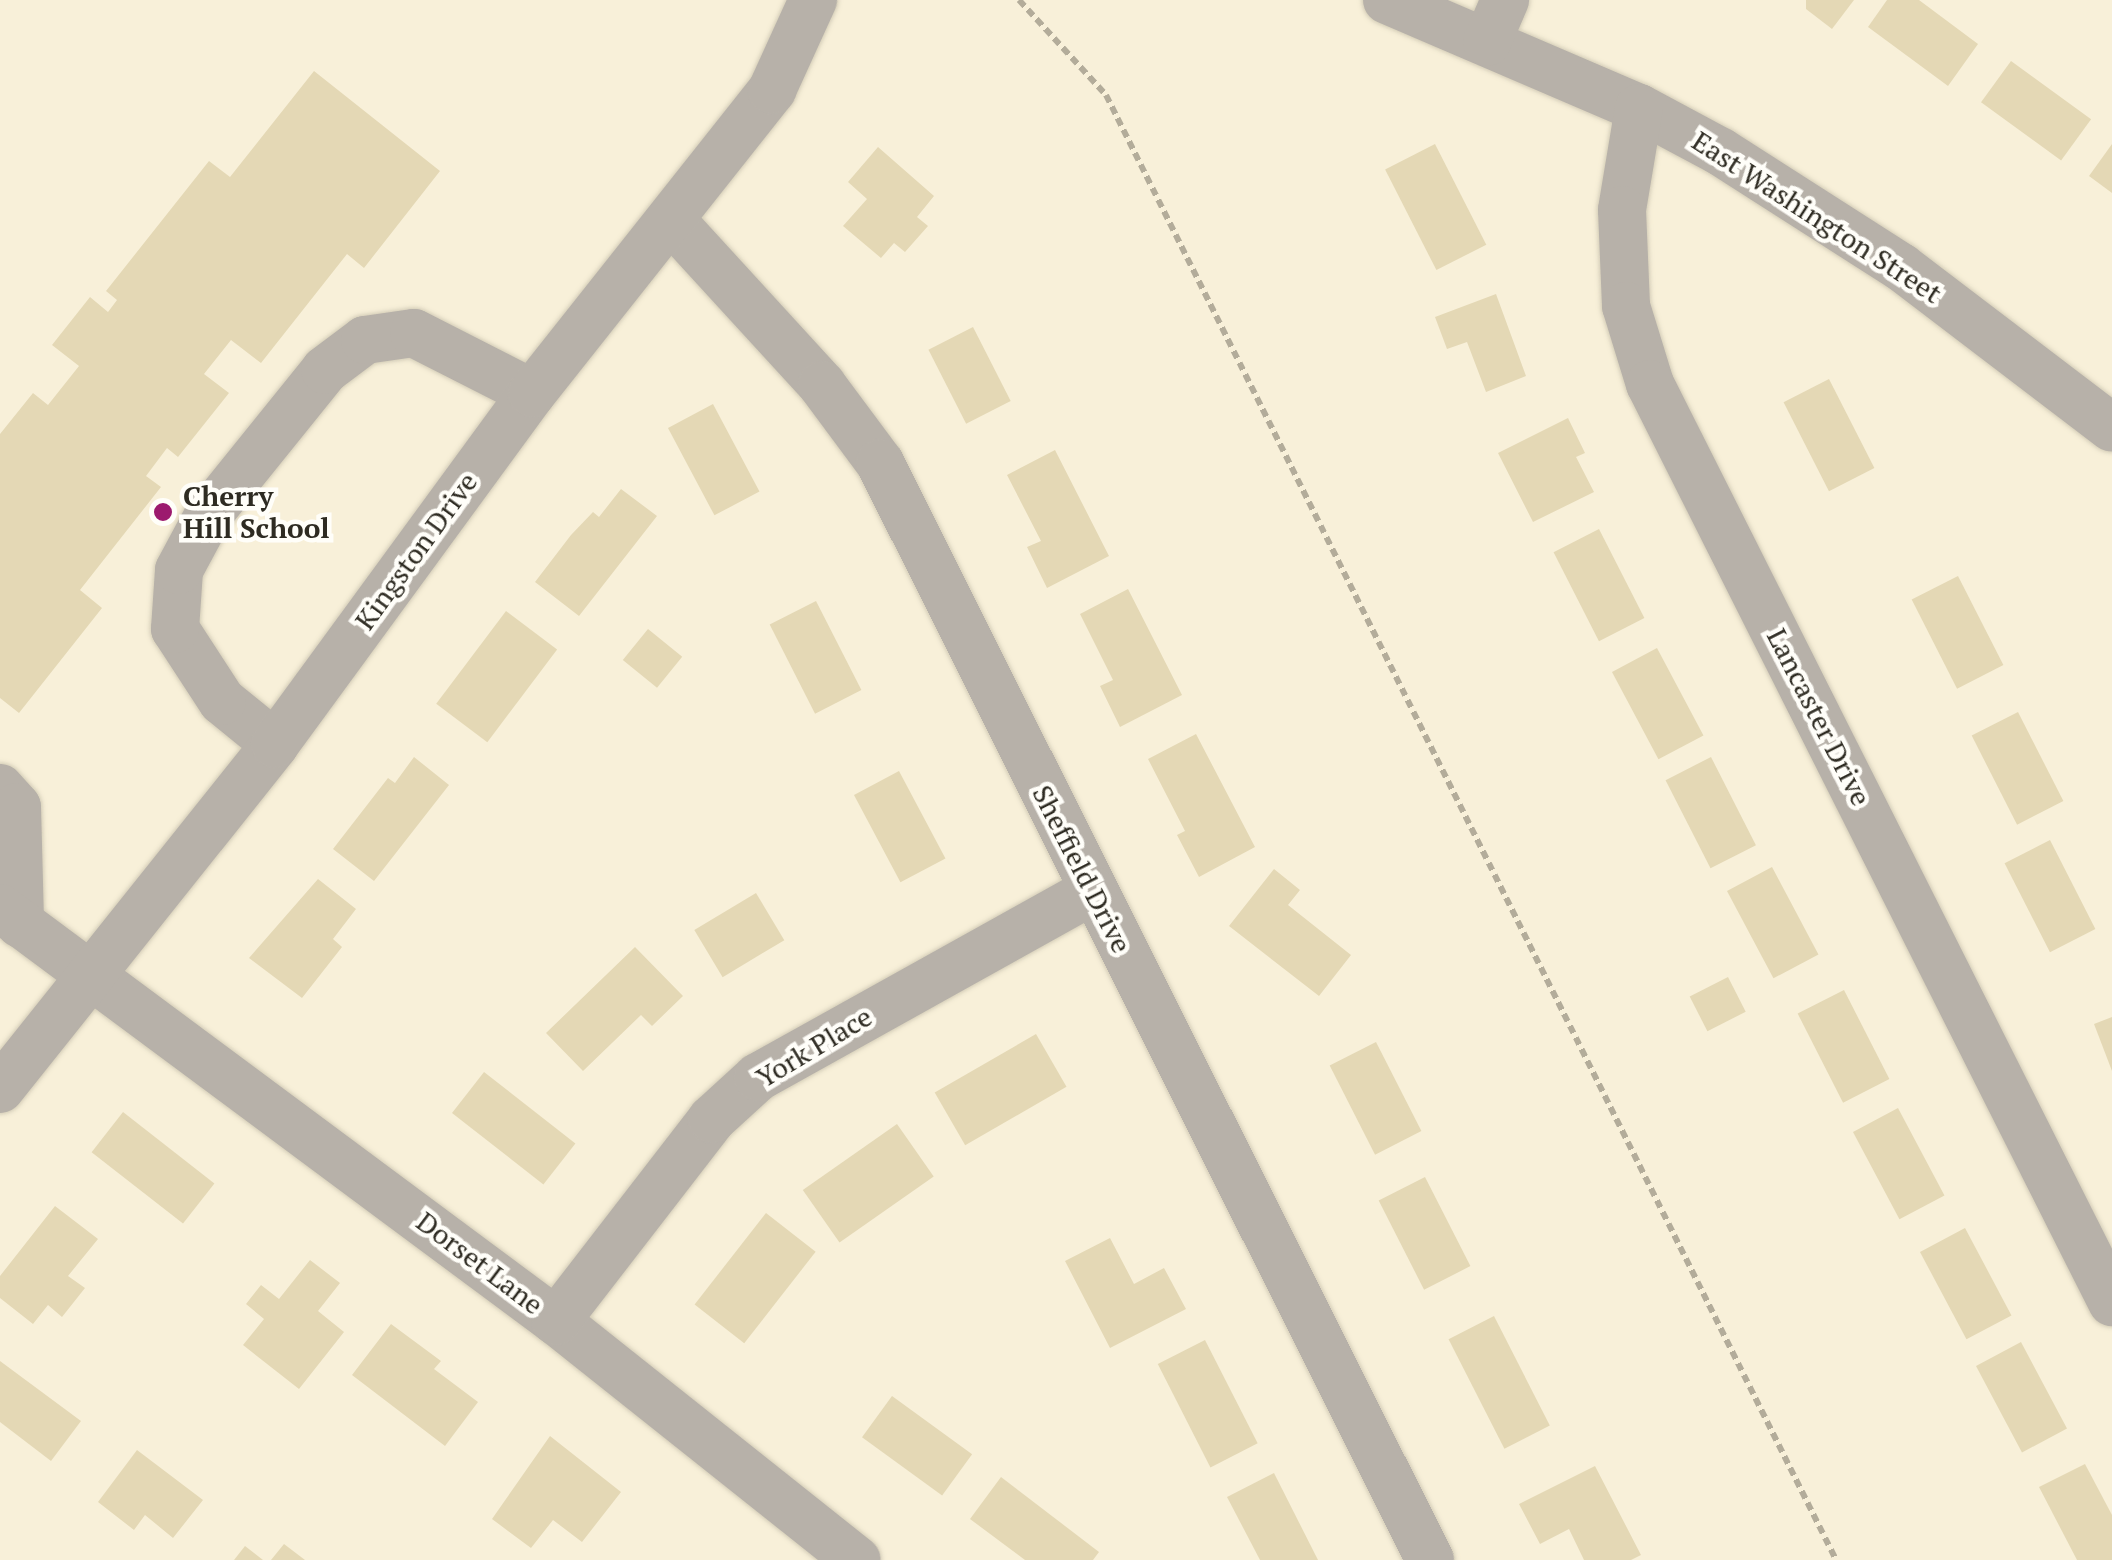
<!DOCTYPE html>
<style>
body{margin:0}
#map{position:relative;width:2112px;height:1560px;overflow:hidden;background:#f8f0d9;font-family:"PT Serif",serif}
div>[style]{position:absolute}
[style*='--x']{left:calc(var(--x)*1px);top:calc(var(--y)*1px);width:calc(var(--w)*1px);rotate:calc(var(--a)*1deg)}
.building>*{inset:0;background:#e4d8b5;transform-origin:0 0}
.path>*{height:6px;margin-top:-3px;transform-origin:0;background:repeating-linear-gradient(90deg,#b3ac9a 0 8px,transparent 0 13px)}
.roads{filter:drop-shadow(0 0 2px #d4cdb8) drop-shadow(0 0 2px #d4cdb8)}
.minor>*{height:48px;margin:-24px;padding:0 24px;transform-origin:24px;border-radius:24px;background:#b7b1a9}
.dots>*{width:28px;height:28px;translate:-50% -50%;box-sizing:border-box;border:5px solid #fffef9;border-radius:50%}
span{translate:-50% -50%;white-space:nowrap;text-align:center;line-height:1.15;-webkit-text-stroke:9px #fffef9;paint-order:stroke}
.street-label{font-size:28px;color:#2e2b22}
.poi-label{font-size:28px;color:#2e2b22;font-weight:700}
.left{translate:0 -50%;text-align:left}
</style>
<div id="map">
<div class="building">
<i style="clip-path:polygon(1806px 0,1854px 0,1832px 29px,1806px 9px)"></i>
<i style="clip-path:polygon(1887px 0,1919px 0,1978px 44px,1948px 86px,1868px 27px)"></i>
<i style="left:2011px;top:61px;width:99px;height:51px;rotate:36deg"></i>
<i style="clip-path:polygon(314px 71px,440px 171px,364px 268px,347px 254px,261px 363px,231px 340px,204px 374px,229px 393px,178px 457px,167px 448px,146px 476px,161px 487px,80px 590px,102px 608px,19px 713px,0 698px,0 434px,33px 393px,48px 405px,79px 366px,52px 345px,90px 297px,108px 312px,117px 300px,106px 291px,209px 161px,230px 177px)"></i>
<i style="left:1435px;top:144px;width:113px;height:56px;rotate:63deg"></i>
<i style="clip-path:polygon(2112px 144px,2112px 193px,2089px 176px)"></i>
<i style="clip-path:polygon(878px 147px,934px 196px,917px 217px,928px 226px,905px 252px,894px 243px,881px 258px,843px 226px,867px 199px,848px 182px)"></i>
<i style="clip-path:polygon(1496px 294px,1526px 376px,1486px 392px,1467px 342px,1447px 349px,1435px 317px)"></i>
<i style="left:973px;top:327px;width:83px;height:50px;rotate:63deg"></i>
<i style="left:1829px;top:379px;width:100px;height:51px;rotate:63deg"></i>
<i style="left:713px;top:404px;width:99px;height:51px;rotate:62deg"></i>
<i style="clip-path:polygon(1568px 418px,1585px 453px,1576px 457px,1594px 492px,1533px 522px,1498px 453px)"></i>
<i style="clip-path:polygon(1055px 450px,1109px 556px,1047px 588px,1027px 547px,1041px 541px,1007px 475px)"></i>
<i style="clip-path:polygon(621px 489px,657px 516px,579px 616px,535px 582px,571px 535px,593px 512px,599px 517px)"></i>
<i style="left:1599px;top:529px;width:100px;height:51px;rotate:63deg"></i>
<i style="left:1958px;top:576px;width:100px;height:52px;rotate:63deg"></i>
<i style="clip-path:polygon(1128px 589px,1182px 695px,1120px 727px,1100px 686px,1113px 680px,1080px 614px)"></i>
<i style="left:816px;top:601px;width:100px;height:52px;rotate:63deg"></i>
<i style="left:506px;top:611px;width:64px;height:116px;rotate:37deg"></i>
<i style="left:648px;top:629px;width:44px;height:40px;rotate:39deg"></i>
<i style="left:1657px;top:648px;width:99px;height:51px;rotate:62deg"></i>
<i style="left:2018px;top:712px;width:100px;height:52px;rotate:63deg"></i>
<i style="clip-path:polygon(1196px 734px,1255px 847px,1199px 877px,1177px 835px,1185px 831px,1148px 759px)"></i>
<i style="clip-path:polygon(414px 757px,449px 785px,374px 881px,333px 849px,388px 778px,395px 783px)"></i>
<i style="left:1711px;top:757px;width:99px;height:51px;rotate:63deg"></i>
<i style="left:899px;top:771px;width:99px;height:51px;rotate:62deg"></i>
<i style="left:2050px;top:840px;width:100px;height:51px;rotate:63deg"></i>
<i style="left:1772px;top:867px;width:99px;height:51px;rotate:62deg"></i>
<i style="clip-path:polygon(1274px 869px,1300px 890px,1288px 905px,1351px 955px,1319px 996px,1229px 926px)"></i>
<i style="clip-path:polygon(318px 879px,356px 909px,333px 939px,342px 947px,302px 998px,249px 958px)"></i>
<i style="left:756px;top:893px;width:55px;height:72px;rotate:59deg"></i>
<i style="clip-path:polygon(635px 947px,683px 996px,652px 1026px,641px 1015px,583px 1071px,546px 1033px)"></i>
<i style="left:1728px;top:977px;width:39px;height:43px;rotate:63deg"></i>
<i style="left:1844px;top:990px;width:100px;height:52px;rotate:63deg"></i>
<i style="clip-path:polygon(2112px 1017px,2112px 1071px,2094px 1024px)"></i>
<i style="left:1036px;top:1034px;width:61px;height:117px;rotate:60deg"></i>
<i style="left:1376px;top:1042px;width:100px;height:52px;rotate:63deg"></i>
<i style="left:484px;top:1072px;width:116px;height:52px;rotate:38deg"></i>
<i style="left:1898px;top:1108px;width:99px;height:51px;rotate:62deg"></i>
<i style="left:123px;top:1112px;width:116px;height:51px;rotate:38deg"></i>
<i style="left:897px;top:1124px;width:64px;height:115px;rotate:55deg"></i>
<i style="left:1425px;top:1177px;width:100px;height:52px;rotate:63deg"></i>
<i style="clip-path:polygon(55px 1206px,98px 1239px,68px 1276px,85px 1288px,62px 1317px,48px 1305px,33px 1324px,0 1298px,0 1276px)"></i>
<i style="left:766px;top:1213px;width:63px;height:116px;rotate:38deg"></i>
<i style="left:1965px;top:1228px;width:99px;height:51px;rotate:62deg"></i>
<i style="clip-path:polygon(1110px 1238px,1134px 1284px,1164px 1268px,1186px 1309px,1110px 1348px,1065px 1261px)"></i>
<i style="clip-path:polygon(310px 1260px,340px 1283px,318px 1311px,344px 1332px,299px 1389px,243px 1345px,264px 1319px,246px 1304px,261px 1285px,279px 1299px)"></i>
<i style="left:1494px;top:1316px;width:123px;height:51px;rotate:63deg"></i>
<i style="clip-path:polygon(391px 1324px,441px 1361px,434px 1369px,478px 1402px,445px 1446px,352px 1375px)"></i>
<i style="left:1205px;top:1340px;width:116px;height:53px;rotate:63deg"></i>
<i style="left:2021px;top:1342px;width:98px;height:51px;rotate:62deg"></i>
<i style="clip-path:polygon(0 1361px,81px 1421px,51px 1461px,0 1422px)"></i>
<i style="left:892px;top:1396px;width:99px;height:51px;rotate:36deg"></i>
<i style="clip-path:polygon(550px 1436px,621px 1492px,582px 1542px,553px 1520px,531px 1548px,492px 1519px)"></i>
<i style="clip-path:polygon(137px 1450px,203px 1500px,173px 1538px,145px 1515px,134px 1530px,98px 1502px)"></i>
<i style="clip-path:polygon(2085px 1464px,2112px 1515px,2112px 1560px,2077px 1560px,2039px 1487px)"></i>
<i style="clip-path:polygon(1595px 1466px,1641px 1555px,1631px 1560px,1584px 1560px,1569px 1529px,1540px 1544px,1519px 1504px)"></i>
<i style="clip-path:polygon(1274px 1473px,1318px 1560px,1260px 1560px,1227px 1497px)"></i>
<i style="clip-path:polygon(1001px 1477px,1099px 1552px,1093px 1560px,1025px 1560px,970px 1519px)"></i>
<i style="clip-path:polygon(284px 1544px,305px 1560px,271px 1560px)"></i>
<i style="clip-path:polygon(245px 1546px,263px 1560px,234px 1560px)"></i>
</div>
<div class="path">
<i style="--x:1019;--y:0;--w:129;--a:47.5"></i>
<i style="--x:1106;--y:95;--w:1637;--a:63.51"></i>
</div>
<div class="roads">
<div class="minor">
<i style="--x:1387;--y:0;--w:274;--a:23.2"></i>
<i style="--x:1639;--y:108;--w:93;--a:28.2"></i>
<i style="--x:1721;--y:152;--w:214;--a:32.6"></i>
<i style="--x:1901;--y:267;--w:265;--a:37.3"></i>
<i style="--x:1487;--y:42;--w:46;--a:-66.8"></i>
<i style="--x:1639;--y:108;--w:103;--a:99.5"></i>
<i style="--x:1622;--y:210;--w:96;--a:87.6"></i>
<i style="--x:1626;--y:306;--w:82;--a:72.9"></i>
<i style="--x:1650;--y:384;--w:1028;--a:63.29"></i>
<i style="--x:671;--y:220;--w:224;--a:47.5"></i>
<i style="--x:822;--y:385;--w:97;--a:53.4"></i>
<i style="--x:880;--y:463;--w:1227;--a:63.37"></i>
<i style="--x:275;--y:744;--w:68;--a:-140.9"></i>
<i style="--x:222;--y:701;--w:86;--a:-123.1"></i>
<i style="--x:175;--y:629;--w:59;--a:-86.1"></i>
<i style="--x:179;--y:570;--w:64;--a:-61.8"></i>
<i style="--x:209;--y:514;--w:185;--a:-51.1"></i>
<i style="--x:325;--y:370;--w:50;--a:-36.9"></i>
<i style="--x:365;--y:340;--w:49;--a:-8.1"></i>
<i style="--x:414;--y:333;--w:132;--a:27"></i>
<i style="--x:0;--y:788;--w:25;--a:48"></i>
<i style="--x:17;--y:807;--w:117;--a:88.5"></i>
<i style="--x:0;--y:908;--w:693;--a:36.61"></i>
<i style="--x:556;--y:1321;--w:384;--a:38.5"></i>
<i style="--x:0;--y:1089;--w:441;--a:-51.4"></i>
<i style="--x:275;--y:744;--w:435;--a:-53.8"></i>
<i style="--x:532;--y:393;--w:387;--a:-51.6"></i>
<i style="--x:772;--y:90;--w:99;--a:-65.5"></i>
<i style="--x:556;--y:1321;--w:255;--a:-52.3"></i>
<i style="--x:712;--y:1119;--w:62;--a:-42.4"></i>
<i style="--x:758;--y:1077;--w:382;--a:-29.1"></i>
</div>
</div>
<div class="dots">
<i style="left:163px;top:512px;background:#9c1a6e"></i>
</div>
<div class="street-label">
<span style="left:1817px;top:217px;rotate:33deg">East Washington Street</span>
<span style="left:416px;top:551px;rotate:-54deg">Kingston Drive</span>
<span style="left:1819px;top:717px;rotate:63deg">Lancaster Drive</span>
<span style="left:1082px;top:869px;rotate:63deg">Sheffield Drive</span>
<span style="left:814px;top:1047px;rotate:-31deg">York Place</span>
<span style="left:480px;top:1263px;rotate:37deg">Dorset Lane</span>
</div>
<div class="poi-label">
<span class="left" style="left:183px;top:512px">Cherry<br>Hill School</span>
</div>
</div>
